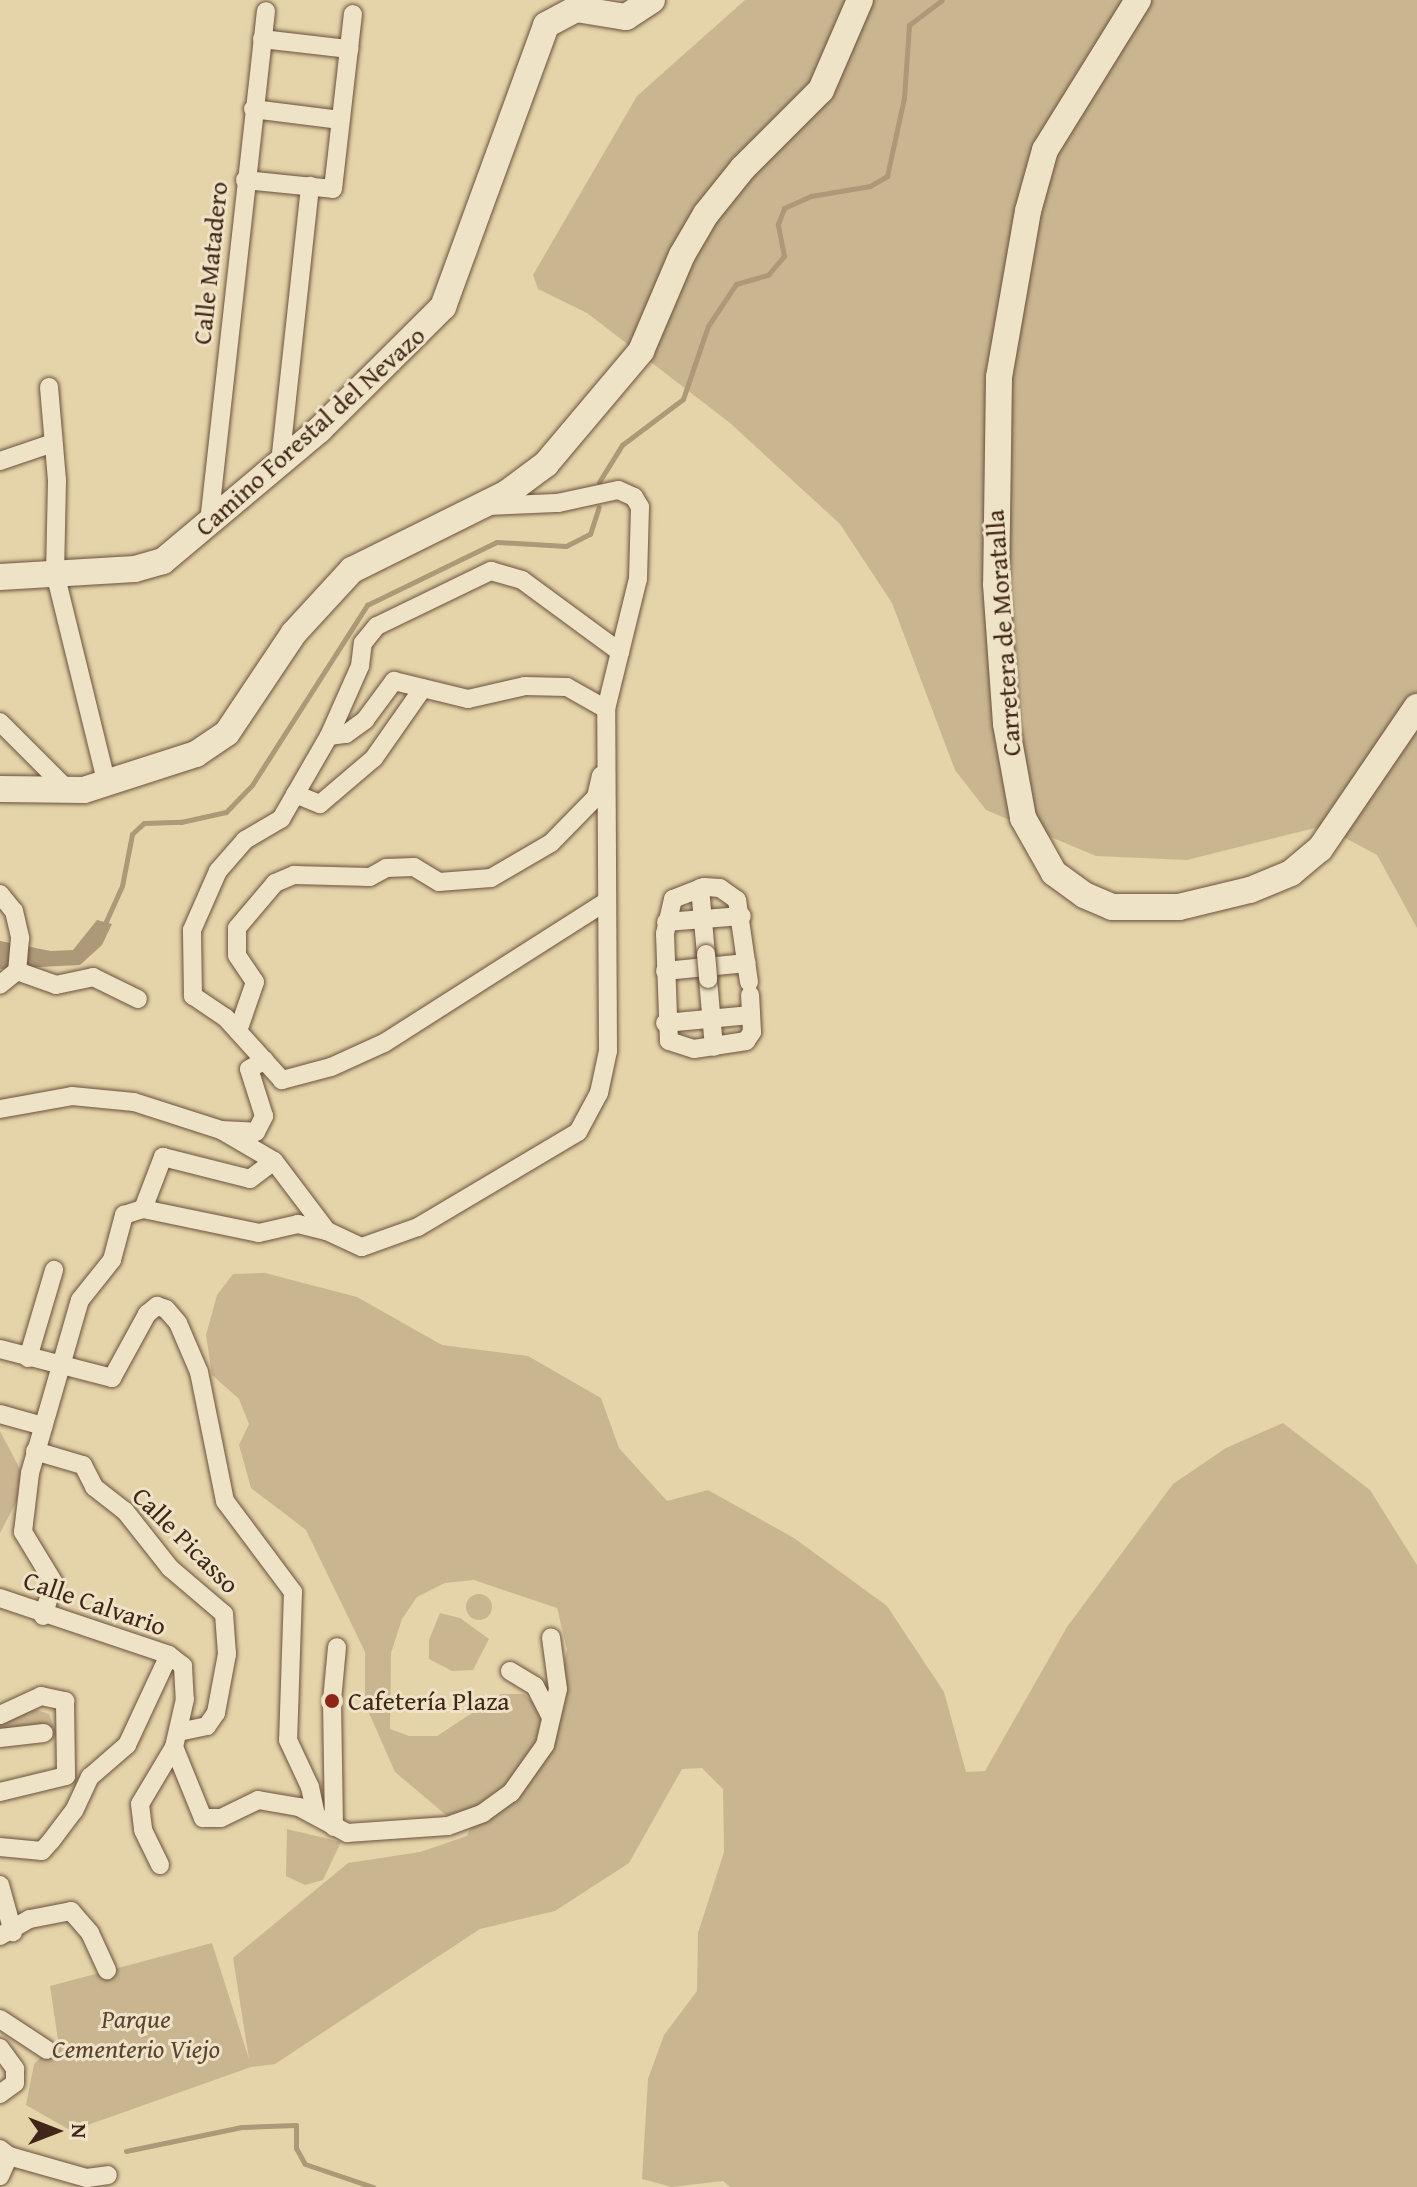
<!DOCTYPE html>
<meta charset="utf-8">
<style>
body{margin:0}
#map{position:relative;width:1417px;height:2187px;overflow:hidden;background:#e5d4a9;font-family:"Gentium Book Plus",serif}
div>[style]{position:absolute}
[style*='--x']{left:calc(var(--x)*1px);top:calc(var(--y)*1px);width:calc(var(--w)*1px);rotate:calc(var(--a)*1deg)}
.green>*{inset:0;background:#c9b690}
.round{border-radius:50%}
.water>*{inset:0;background:#ad9878}
.stream>*{height:5px;margin:-2.5px;padding:0 2.5px;transform-origin:2.5px;border-radius:2.5px;background:#ad9878}
.roads{filter:drop-shadow(0 0 2px #6a513c) drop-shadow(0 0 2px #6a513c)}
.street>*{height:18px;margin:-9px;padding:0 9px;transform-origin:9px;border-radius:9px;background:#eee3c7}
.secondary>*{height:26px;margin:-13px;padding:0 13px;transform-origin:13px;border-radius:13px;background:#eee3c7}
.bridges{filter:drop-shadow(0 0 2px #6a513c) drop-shadow(0 0 2px #6a513c)}
.street-bridge>*{height:18px;margin:-9px;padding:0 9px;transform-origin:9px;border-radius:9px;background:#eee3c7}
.dots>*{width:22px;height:22px;translate:-50% -50%;box-sizing:border-box;border:4px solid #eee3c7;border-radius:50%}
span{translate:-50% -50%;white-space:nowrap;text-align:center;line-height:1.15;-webkit-text-stroke:6px #eee3c7;paint-order:stroke}
.street-label{font-size:26px;color:#412518}
.poi-label{font-size:26px;color:#412518}
.left{translate:0 -50%;text-align:left}
.park-label{font-size:26px;color:#5c4230;font-style:italic}
.north{position:absolute;left:16px;top:2091px;width:80px;height:80px;-webkit-text-stroke:6px #eee3c7;paint-order:stroke;rotate:90deg;font-size:22px;font-weight:700;line-height:32px;text-align:center;color:#412518}
.north::after{content:'';display:block;margin:auto;width:28px;height:36px;background:#412518;clip-path:polygon(50% 0,100% 100%,50% 72%,0 100%)}
</style>
<div id="map">
<div class="green">
<i style="clip-path:polygon(745px 0,1417px 0,1417px 928px,1377px 855px,1323px 826px,1187px 860px,1096px 856px,986px 810px,955px 770px,892px 603px,840px 524px,730px 423px,587px 313px,538px 289px,533px 275px,637px 96px)"></i>
<i style="clip-path:polygon(evenodd,265px 1273px,357px 1297px,442px 1345px,528px 1356px,601px 1398px,619px 1448px,667px 1501px,708px 1490px,794px 1538px,887px 1606px,944px 1692px,966px 1772px,985px 1771px,1067px 1627px,1173px 1484px,1226px 1448px,1283px 1423px,1370px 1490px,1417px 1565px,1417px 2187px,730px 2187px,723px 2181px,672px 2187px,642px 2179px,648px 2079px,664px 2035px,697px 1991px,698px 1933px,724px 1852px,723px 1789px,702px 1768px,682px 1769px,629px 1863px,555px 1911px,480px 1929px,275px 2064px,251px 2067px,85px 2126px,68px 2129px,26px 2105px,34px 2064px,58px 2040px,50px 1986px,212px 1943px,249px 2059px,233px 1958px,348px 1863px,420px 1852px,467px 1836px,470px 1829px,467px 1821px,446px 1815px,395px 1772px,365px 1704px,365px 1652px,306px 1530px,251px 1488px,239px 1445px,249px 1424px,239px 1399px,212px 1375px,206px 1335px,217px 1295px,233px 1274px,265px 1273px,474px 1580px,557px 1608px,567px 1649px,552px 1720px,524px 1694px,501px 1694px,437px 1736px,409px 1736px,390px 1729px,391px 1653px,402px 1619px,417px 1597px,445px 1583px,474px 1580px)"></i>
<i style="clip-path:polygon(0 1431px,21px 1471px,21px 1493px,0 1533px)"></i>
<i class="round" style="left:466px;top:1594px;width:26px;height:26px"></i>
<i style="clip-path:polygon(440px 1613px,460px 1618px,489px 1639px,473px 1670px,452px 1671px,429px 1659px,429px 1640px)"></i>
<i style="clip-path:polygon(25px 1706px,49px 1714px,54px 1727px,0 1735px,0 1720px)"></i>
<i style="clip-path:polygon(287px 1829px,341px 1842px,323px 1880px,305px 1885px,286px 1876px)"></i>
</div>
<div class="water">
<i style="clip-path:polygon(97px 920px,112px 924px,102px 945px,80px 965px,0 969px,0 941px,51px 951px,73px 950px)"></i>
</div>
<div class="stream">
<i style="--x:599;--y:482;--w:44;--a:-58.1"></i>
<i style="--x:622;--y:445;--w:76;--a:-37"></i>
<i style="--x:683;--y:399;--w:77;--a:-71.1"></i>
<i style="--x:708;--y:326;--w:50;--a:-56.3"></i>
<i style="--x:736;--y:284;--w:33;--a:-16"></i>
<i style="--x:768;--y:275;--w:25;--a:-50"></i>
<i style="--x:784;--y:256;--w:33;--a:-101"></i>
<i style="--x:778;--y:224;--w:17;--a:-69"></i>
<i style="--x:784;--y:208;--w:30;--a:-24"></i>
<i style="--x:811;--y:196;--w:60;--a:-9.6"></i>
<i style="--x:870;--y:186;--w:20;--a:-30"></i>
<i style="--x:887;--y:176;--w:80;--a:-77.7"></i>
<i style="--x:904;--y:98;--w:73;--a:-86.1"></i>
<i style="--x:909;--y:25;--w:41;--a:-37.1"></i>
<i style="--x:103;--y:928;--w:46;--a:-65.7"></i>
<i style="--x:122;--y:886;--w:53;--a:-79.1"></i>
<i style="--x:132;--y:834;--w:16;--a:-43"></i>
<i style="--x:144;--y:823;--w:37;--a:-2"></i>
<i style="--x:181;--y:822;--w:46;--a:-12.5"></i>
<i style="--x:226;--y:812;--w:37;--a:-46"></i>
<i style="--x:252;--y:785;--w:214;--a:-57.4"></i>
<i style="--x:367;--y:605;--w:144;--a:-25.9"></i>
<i style="--x:497;--y:542;--w:69;--a:3.3"></i>
<i style="--x:566;--y:546;--w:27;--a:-27"></i>
<i style="--x:590;--y:534;--w:28;--a:-72"></i>
<i style="--x:126;--y:2151;--w:118;--a:-11.7"></i>
<i style="--x:242;--y:2127;--w:54;--a:-2.1"></i>
<i style="--x:296;--y:2125;--w:23;--a:90"></i>
<i style="--x:296;--y:2148;--w:18;--a:61"></i>
<i style="--x:305;--y:2164;--w:72;--a:18.7"></i>
</div>
<div class="roads">
<div class="street">
<i style="--x:262;--y:39;--w:88;--a:6.6"></i>
<i style="--x:253;--y:109;--w:88;--a:7.2"></i>
<i style="--x:245;--y:180;--w:88;--a:5.8"></i>
<i style="--x:333;--y:189;--w:176;--a:-83.5"></i>
<i style="--x:49;--y:387;--w:93;--a:85.1"></i>
<i style="--x:57;--y:480;--w:93;--a:91.2"></i>
<i style="--x:55;--y:573;--w:218;--a:76.2"></i>
<i style="--x:0;--y:461;--w:56;--a:-18.8"></i>
<i style="--x:280;--y:463;--w:279;--a:-83.8"></i>
<i style="--x:209;--y:522;--w:514;--a:-83.64"></i>
<i style="--x:0;--y:722;--w:99;--a:45"></i>
<i style="--x:329;--y:736;--w:17;--a:-7"></i>
<i style="--x:346;--y:734;--w:24;--a:-36"></i>
<i style="--x:365;--y:720;--w:49;--a:-53.4"></i>
<i style="--x:394;--y:681;--w:76;--a:13.7"></i>
<i style="--x:468;--y:699;--w:58;--a:-12.8"></i>
<i style="--x:525;--y:686;--w:42;--a:1.4"></i>
<i style="--x:567;--y:687;--w:45;--a:29.4"></i>
<i style="--x:295;--y:794;--w:27;--a:22"></i>
<i style="--x:320;--y:804;--w:71;--a:-40.4"></i>
<i style="--x:374;--y:758;--w:85;--a:-55"></i>
<i style="--x:700;--y:888;--w:66;--a:84.8"></i>
<i style="--x:0;--y:894;--w:22;--a:51"></i>
<i style="--x:14;--y:911;--w:28;--a:77"></i>
<i style="--x:20;--y:938;--w:33;--a:95"></i>
<i style="--x:17;--y:971;--w:22;--a:141"></i>
<i style="--x:607;--y:901;--w:264;--a:147.5"></i>
<i style="--x:384;--y:1043;--w:58;--a:155.6"></i>
<i style="--x:331;--y:1067;--w:51;--a:165.1"></i>
<i style="--x:282;--y:1080;--w:84;--a:-132.1"></i>
<i style="--x:226;--y:1018;--w:40;--a:-146"></i>
<i style="--x:193;--y:996;--w:66;--a:-90.9"></i>
<i style="--x:192;--y:930;--w:64;--a:-66.2"></i>
<i style="--x:218;--y:871;--w:41;--a:-48.9"></i>
<i style="--x:245;--y:840;--w:42;--a:-30.3"></i>
<i style="--x:281;--y:819;--w:96;--a:-60"></i>
<i style="--x:329;--y:736;--w:77;--a:-66.1"></i>
<i style="--x:360;--y:666;--w:23;--a:-83"></i>
<i style="--x:363;--y:643;--w:22;--a:-51"></i>
<i style="--x:377;--y:626;--w:127;--a:-25.8"></i>
<i style="--x:491;--y:571;--w:32;--a:16"></i>
<i style="--x:522;--y:580;--w:122;--a:36.3"></i>
<i style="--x:666;--y:922;--w:76;--a:-4.5"></i>
<i style="--x:17;--y:971;--w:41;--a:19.7"></i>
<i style="--x:56;--y:985;--w:38;--a:-12"></i>
<i style="--x:93;--y:977;--w:50;--a:26.1"></i>
<i style="--x:665;--y:971;--w:82;--a:-5.6"></i>
<i style="--x:708;--y:979;--w:68;--a:85"></i>
<i style="--x:749;--y:982;--w:83;--a:-98.3"></i>
<i style="--x:737;--y:900;--w:21;--a:-145"></i>
<i style="--x:720;--y:888;--w:16;--a:-176"></i>
<i style="--x:704;--y:887;--w:33;--a:159"></i>
<i style="--x:673;--y:899;--w:36;--a:103"></i>
<i style="--x:665;--y:934;--w:107;--a:87.9"></i>
<i style="--x:669;--y:1041;--w:26;--a:18"></i>
<i style="--x:694;--y:1049;--w:53;--a:-8.7"></i>
<i style="--x:746;--y:1041;--w:11;--a:-56"></i>
<i style="--x:752;--y:1032;--w:37;--a:-93"></i>
<i style="--x:665;--y:1023;--w:86;--a:-5.3"></i>
<i style="--x:238;--y:1031;--w:52;--a:-70.9"></i>
<i style="--x:255;--y:982;--w:32;--a:-124"></i>
<i style="--x:237;--y:955;--w:27;--a:-90"></i>
<i style="--x:237;--y:928;--w:59;--a:-49.8"></i>
<i style="--x:275;--y:883;--w:21;--a:-23"></i>
<i style="--x:294;--y:875;--w:76;--a:1.5"></i>
<i style="--x:370;--y:877;--w:18;--a:-29"></i>
<i style="--x:386;--y:868;--w:28;--a:-2"></i>
<i style="--x:414;--y:867;--w:29;--a:31"></i>
<i style="--x:439;--y:882;--w:52;--a:-4.4"></i>
<i style="--x:491;--y:878;--w:69;--a:-30.3"></i>
<i style="--x:551;--y:843;--w:64;--a:-45.6"></i>
<i style="--x:596;--y:797;--w:22;--a:-77"></i>
<i style="--x:0;--y:1109;--w:73;--a:-10.2"></i>
<i style="--x:72;--y:1096;--w:62;--a:5.5"></i>
<i style="--x:134;--y:1102;--w:91;--a:17.8"></i>
<i style="--x:221;--y:1130;--w:35;--a:3"></i>
<i style="--x:256;--y:1132;--w:18;--a:-63"></i>
<i style="--x:264;--y:1116;--w:49;--a:-107.7"></i>
<i style="--x:249;--y:1069;--w:18;--a:-29"></i>
<i style="--x:221;--y:1130;--w:61;--a:30.3"></i>
<i style="--x:274;--y:1161;--w:88;--a:52.9"></i>
<i style="--x:327;--y:1231;--w:38;--a:25"></i>
<i style="--x:362;--y:1247;--w:59;--a:-19.7"></i>
<i style="--x:418;--y:1227;--w:186;--a:-30.7"></i>
<i style="--x:578;--y:1132;--w:44;--a:-61.7"></i>
<i style="--x:599;--y:1093;--w:43;--a:-77.9"></i>
<i style="--x:608;--y:1051;--w:342;--a:-90.3"></i>
<i style="--x:606;--y:709;--w:134;--a:-76.2"></i>
<i style="--x:638;--y:579;--w:72;--a:-88.4"></i>
<i style="--x:640;--y:507;--w:12;--a:-121"></i>
<i style="--x:634;--y:497;--w:17;--a:-156"></i>
<i style="--x:618;--y:490;--w:61;--a:167.8"></i>
<i style="--x:558;--y:503;--w:68;--a:177.5"></i>
<i style="--x:143;--y:1209;--w:56;--a:-69"></i>
<i style="--x:163;--y:1157;--w:90;--a:14.2"></i>
<i style="--x:250;--y:1179;--w:30;--a:-37"></i>
<i style="--x:0;--y:1349;--w:116;--a:14.5"></i>
<i style="--x:112;--y:1378;--w:73;--a:-61.3"></i>
<i style="--x:147;--y:1314;--w:13;--a:-39"></i>
<i style="--x:157;--y:1306;--w:9;--a:18"></i>
<i style="--x:166;--y:1309;--w:18;--a:49"></i>
<i style="--x:178;--y:1323;--w:53;--a:66.8"></i>
<i style="--x:199;--y:1372;--w:132;--a:78.6"></i>
<i style="--x:225;--y:1501;--w:114;--a:53.2"></i>
<i style="--x:293;--y:1592;--w:148;--a:91.9"></i>
<i style="--x:288;--y:1740;--w:52;--a:64.9"></i>
<i style="--x:310;--y:1787;--w:29;--a:78"></i>
<i style="--x:28;--y:1358;--w:92;--a:-73.5"></i>
<i style="--x:0;--y:1414;--w:45;--a:15.6"></i>
<i style="--x:35;--y:1451;--w:50;--a:16.3"></i>
<i style="--x:83;--y:1465;--w:25;--a:63"></i>
<i style="--x:94;--y:1487;--w:39;--a:38"></i>
<i style="--x:125;--y:1511;--w:73;--a:51.7"></i>
<i style="--x:170;--y:1568;--w:71;--a:40.4"></i>
<i style="--x:224;--y:1614;--w:40;--a:85.7"></i>
<i style="--x:227;--y:1654;--w:60;--a:100.6"></i>
<i style="--x:216;--y:1713;--w:16;--a:125"></i>
<i style="--x:207;--y:1726;--w:29;--a:168"></i>
<i style="--x:0;--y:1598;--w:178;--a:18.6"></i>
<i style="--x:169;--y:1655;--w:18;--a:38"></i>
<i style="--x:183;--y:1666;--w:33;--a:87"></i>
<i style="--x:185;--y:1699;--w:49;--a:102.9"></i>
<i style="--x:174;--y:1747;--w:66;--a:120.8"></i>
<i style="--x:140;--y:1804;--w:26;--a:83"></i>
<i style="--x:143;--y:1830;--w:39;--a:64"></i>
<i style="--x:43;--y:1616;--w:35;--a:-72"></i>
<i style="--x:54;--y:1583;--w:60;--a:-121.3"></i>
<i style="--x:23;--y:1532;--w:59;--a:-83.2"></i>
<i style="--x:30;--y:1473;--w:180;--a:-73.9"></i>
<i style="--x:80;--y:1300;--w:51;--a:-51.3"></i>
<i style="--x:112;--y:1260;--w:47;--a:-75.1"></i>
<i style="--x:124;--y:1215;--w:20;--a:-18"></i>
<i style="--x:143;--y:1209;--w:118;--a:11.7"></i>
<i style="--x:259;--y:1233;--w:40;--a:-13"></i>
<i style="--x:298;--y:1224;--w:29;--a:14"></i>
<i style="--x:510;--y:1671;--w:29;--a:31"></i>
<i style="--x:535;--y:1686;--w:35;--a:63"></i>
<i style="--x:0;--y:1715;--w:45;--a:-24.9"></i>
<i style="--x:41;--y:1696;--w:25;--a:12"></i>
<i style="--x:65;--y:1701;--w:75;--a:89.2"></i>
<i style="--x:66;--y:1776;--w:68;--a:166.4"></i>
<i style="--x:0;--y:1738;--w:44;--a:-6.5"></i>
<i style="--x:174;--y:1747;--w:77;--a:67.8"></i>
<i style="--x:203;--y:1818;--w:18;--a:0"></i>
<i style="--x:221;--y:1818;--w:41;--a:-25.9"></i>
<i style="--x:258;--y:1800;--w:42;--a:9.7"></i>
<i style="--x:299;--y:1807;--w:55;--a:28.4"></i>
<i style="--x:347;--y:1833;--w:101;--a:-4"></i>
<i style="--x:448;--y:1826;--w:37;--a:-20"></i>
<i style="--x:483;--y:1813;--w:34;--a:-36"></i>
<i style="--x:511;--y:1793;--w:59;--a:-54.7"></i>
<i style="--x:545;--y:1745;--w:57;--a:-76.9"></i>
<i style="--x:558;--y:1689;--w:52;--a:-97.7"></i>
<i style="--x:334;--y:1827;--w:126;--a:-90.9"></i>
<i style="--x:332;--y:1701;--w:54;--a:-84.7"></i>
<i style="--x:0;--y:1847;--w:42;--a:5.4"></i>
<i style="--x:42;--y:1851;--w:13;--a:-48"></i>
<i style="--x:51;--y:1841;--w:38;--a:-53"></i>
<i style="--x:74;--y:1811;--w:38;--a:-65"></i>
<i style="--x:90;--y:1777;--w:49;--a:-40.9"></i>
<i style="--x:127;--y:1745;--w:99;--a:-65"></i>
<i style="--x:0;--y:1885;--w:49;--a:74.5"></i>
<i style="--x:0;--y:1936;--w:34;--a:-30"></i>
<i style="--x:30;--y:1919;--w:42;--a:-11"></i>
<i style="--x:71;--y:1911;--w:29;--a:49"></i>
<i style="--x:90;--y:1933;--w:41;--a:65.3"></i>
<i style="--x:0;--y:2019;--w:56;--a:33.4"></i>
<i style="--x:0;--y:2048;--w:26;--a:54"></i>
<i style="--x:15;--y:2069;--w:14;--a:90"></i>
<i style="--x:15;--y:2083;--w:19;--a:144"></i>
<i style="--x:0;--y:2149;--w:11;--a:38"></i>
<i style="--x:9;--y:2156;--w:81;--a:15.8"></i>
<i style="--x:87;--y:2178;--w:21;--a:-8"></i>
<i style="--x:0;--y:2176;--w:22;--a:-66"></i>
</div>
<div class="secondary">
<i style="--x:1138;--y:0;--w:176;--a:121.8"></i>
<i style="--x:1045;--y:150;--w:63;--a:105.6"></i>
<i style="--x:1028;--y:211;--w:169;--a:99.9"></i>
<i style="--x:999;--y:377;--w:207;--a:90.8"></i>
<i style="--x:996;--y:584;--w:140;--a:85.9"></i>
<i style="--x:1006;--y:724;--w:96;--a:79.7"></i>
<i style="--x:1023;--y:818;--w:63;--a:60.6"></i>
<i style="--x:1054;--y:873;--w:37;--a:36"></i>
<i style="--x:1084;--y:895;--w:30;--a:23"></i>
<i style="--x:1112;--y:907;--w:67;--a:0"></i>
<i style="--x:1179;--y:907;--w:73;--a:-13.5"></i>
<i style="--x:1250;--y:890;--w:44;--a:-22.5"></i>
<i style="--x:1291;--y:873;--w:38;--a:-40"></i>
<i style="--x:1320;--y:849;--w:172;--a:-55.7"></i>
<i style="--x:0;--y:577;--w:135;--a:-3.4"></i>
<i style="--x:135;--y:569;--w:29;--a:-16"></i>
<i style="--x:163;--y:561;--w:204;--a:-40"></i>
<i style="--x:319;--y:430;--w:175;--a:-44.8"></i>
<i style="--x:443;--y:307;--w:300;--a:-69.9"></i>
<i style="--x:546;--y:25;--w:34;--a:-28"></i>
<i style="--x:576;--y:9;--w:51;--a:9.1"></i>
<i style="--x:626;--y:17;--w:31;--a:-33"></i>
<i style="--x:0;--y:789;--w:84;--a:0.7"></i>
<i style="--x:84;--y:790;--w:118;--a:-17.8"></i>
<i style="--x:196;--y:754;--w:37;--a:-34"></i>
<i style="--x:227;--y:733;--w:120;--a:-56.2"></i>
<i style="--x:294;--y:633;--w:86;--a:-47.4"></i>
<i style="--x:352;--y:570;--w:173;--a:-26.4"></i>
<i style="--x:507;--y:493;--w:49;--a:-36.6"></i>
<i style="--x:546;--y:464;--w:148;--a:-49.9"></i>
<i style="--x:641;--y:351;--w:104;--a:-66.9"></i>
<i style="--x:682;--y:255;--w:48;--a:-59.7"></i>
<i style="--x:706;--y:214;--w:59;--a:-51.2"></i>
<i style="--x:743;--y:168;--w:110;--a:-45"></i>
<i style="--x:821;--y:90;--w:98;--a:-66.6"></i>
</div>
</div>
<div class="bridges">
<div class="street-bridge">
<i style="--x:706;--y:954;--w:25;--a:85"></i>
</div>
</div>
<div class="dots">
<i style="left:332px;top:1701px;background:#8f2418"></i>
</div>
<div class="street-label">
<span style="left:210px;top:263px;rotate:-84deg">Calle Matadero</span>
<span style="left:310px;top:431px;rotate:-42deg">Camino Forestal del Nevazo</span>
<span style="left:1003px;top:633px;rotate:-94deg">Carretera de Moratalla</span>
<span style="left:186px;top:1540px;rotate:45deg">Calle Picasso</span>
<span style="left:95px;top:1603px;rotate:19deg">Calle Calvario</span>
</div>
<div class="poi-label">
<span class="left" style="left:348px;top:1701px">Cafetería Plaza</span>
</div>
<div class="park-label">
<span style="left:136px;top:2034px">Parque<br>Cementerio Viejo</span>
</div>
<div class="north">N</div>
</div>
